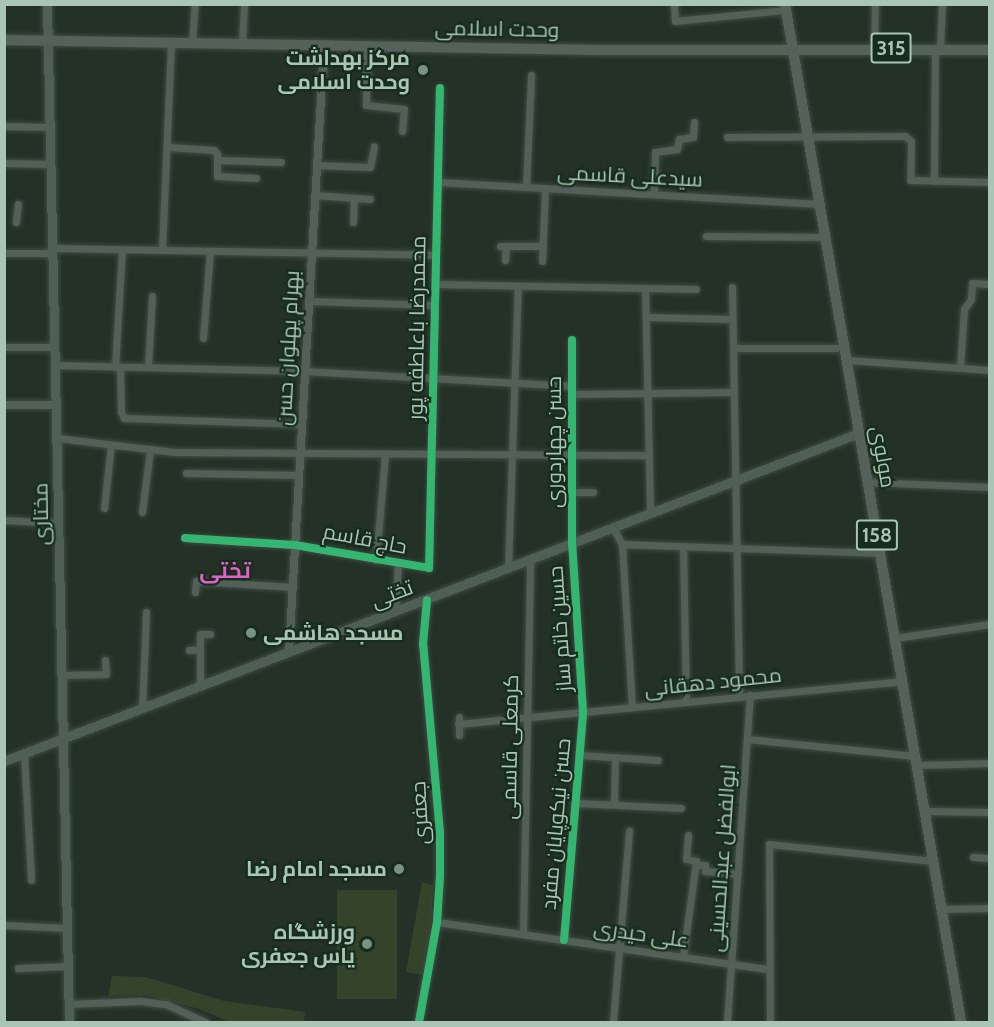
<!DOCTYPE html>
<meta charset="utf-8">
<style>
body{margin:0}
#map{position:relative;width:994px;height:1027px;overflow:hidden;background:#233127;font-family:Cabin,Cairo,sans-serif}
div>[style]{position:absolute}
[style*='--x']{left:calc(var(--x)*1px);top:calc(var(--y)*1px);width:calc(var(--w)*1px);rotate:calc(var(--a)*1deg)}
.green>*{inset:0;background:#33442a;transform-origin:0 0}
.roads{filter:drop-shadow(0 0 2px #414c44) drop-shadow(0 0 2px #414c44)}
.minor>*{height:7px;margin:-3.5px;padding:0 3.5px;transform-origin:3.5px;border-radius:3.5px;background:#526057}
.tertiary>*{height:8px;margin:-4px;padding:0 4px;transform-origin:4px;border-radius:4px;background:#526057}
.secondary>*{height:9px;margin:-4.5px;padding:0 4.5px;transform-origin:4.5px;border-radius:4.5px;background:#505f56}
.primary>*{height:10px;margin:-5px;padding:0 5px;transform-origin:5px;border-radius:5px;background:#556259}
.cycleway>*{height:8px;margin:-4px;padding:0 4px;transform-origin:4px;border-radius:4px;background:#33b770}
.dots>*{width:16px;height:16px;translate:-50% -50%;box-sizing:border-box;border:3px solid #172c1d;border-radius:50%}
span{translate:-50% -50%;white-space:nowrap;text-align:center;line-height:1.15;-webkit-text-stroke:4.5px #172c1d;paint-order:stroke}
.shield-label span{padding:2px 4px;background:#172c1d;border:2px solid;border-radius:4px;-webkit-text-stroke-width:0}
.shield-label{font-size:20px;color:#aac5b4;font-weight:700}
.street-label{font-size:21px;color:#aac5b4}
.poi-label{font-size:21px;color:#aac5b4;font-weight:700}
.right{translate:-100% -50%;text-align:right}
.left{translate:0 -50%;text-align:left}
.neighbourhood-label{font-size:22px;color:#df61ca;font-weight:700}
.frame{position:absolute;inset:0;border:6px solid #aac5b4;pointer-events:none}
</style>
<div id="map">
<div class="green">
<i style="clip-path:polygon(422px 882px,433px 885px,431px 925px,423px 975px,406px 972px)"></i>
<i style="left:337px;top:890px;width:60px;height:109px"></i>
<i style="clip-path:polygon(112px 976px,146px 977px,224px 1001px,305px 1012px,304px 1022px,230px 1022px,199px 1009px,146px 995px,108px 996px)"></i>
</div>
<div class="roads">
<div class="minor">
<i style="--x:674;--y:4;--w:17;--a:87"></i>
<i style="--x:675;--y:21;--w:112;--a:-5.7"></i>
<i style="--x:192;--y:43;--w:39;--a:-86"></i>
<i style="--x:242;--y:44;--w:40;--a:-87.1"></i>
<i style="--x:367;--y:46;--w:59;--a:91"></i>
<i style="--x:366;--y:105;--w:38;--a:6"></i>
<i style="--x:404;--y:109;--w:22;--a:95"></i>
<i style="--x:874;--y:48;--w:44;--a:-88.7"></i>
<i style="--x:940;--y:49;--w:45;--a:-87.5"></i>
<i style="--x:4;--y:126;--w:46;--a:1.2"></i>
<i style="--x:727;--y:137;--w:178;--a:-0.3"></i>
<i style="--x:905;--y:136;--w:8;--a:40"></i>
<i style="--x:911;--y:141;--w:39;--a:91"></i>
<i style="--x:910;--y:180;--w:80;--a:1.4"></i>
<i style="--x:167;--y:147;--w:47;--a:3.7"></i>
<i style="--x:214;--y:150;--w:5;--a:53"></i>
<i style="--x:217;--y:154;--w:22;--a:90"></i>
<i style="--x:217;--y:176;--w:39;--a:3"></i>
<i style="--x:217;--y:160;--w:64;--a:1.8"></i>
<i style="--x:4;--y:163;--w:47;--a:1.2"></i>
<i style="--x:317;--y:165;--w:53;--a:2.2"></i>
<i style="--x:370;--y:167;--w:21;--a:-79"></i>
<i style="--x:934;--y:181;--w:132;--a:-89.6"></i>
<i style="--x:438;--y:182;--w:383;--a:3.3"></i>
<i style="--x:526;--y:187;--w:112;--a:-87.4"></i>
<i style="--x:654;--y:194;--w:42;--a:-88.6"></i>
<i style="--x:655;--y:152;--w:22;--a:-8"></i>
<i style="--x:677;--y:149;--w:10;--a:-79"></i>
<i style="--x:679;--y:139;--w:14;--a:-8"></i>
<i style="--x:693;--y:137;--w:15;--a:-86"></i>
<i style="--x:315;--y:195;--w:55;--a:4.2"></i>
<i style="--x:16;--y:222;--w:18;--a:-84"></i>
<i style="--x:353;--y:222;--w:24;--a:-88"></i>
<i style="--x:706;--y:236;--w:119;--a:0.5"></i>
<i style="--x:500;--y:246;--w:43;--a:0"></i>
<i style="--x:53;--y:248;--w:383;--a:1"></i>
<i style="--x:162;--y:250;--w:207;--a:-87.5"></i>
<i style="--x:4;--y:253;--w:49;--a:0"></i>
<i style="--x:505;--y:260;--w:14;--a:-86"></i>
<i style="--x:542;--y:261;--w:73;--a:-87.6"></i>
<i style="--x:436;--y:284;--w:260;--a:1.1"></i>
<i style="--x:732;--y:287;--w:410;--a:89"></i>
<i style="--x:645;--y:288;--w:226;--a:88.7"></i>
<i style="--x:309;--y:301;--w:126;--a:1.8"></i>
<i style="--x:646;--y:317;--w:86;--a:1.3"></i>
<i style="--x:203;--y:338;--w:87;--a:-85.4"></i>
<i style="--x:4;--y:347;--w:51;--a:0"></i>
<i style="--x:733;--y:348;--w:103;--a:0"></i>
<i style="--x:847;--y:360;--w:143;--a:4"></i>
<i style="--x:56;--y:365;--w:249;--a:1.4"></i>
<i style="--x:305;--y:371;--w:267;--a:3.2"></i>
<i style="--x:115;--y:367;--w:117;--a:-86.6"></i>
<i style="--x:120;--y:367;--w:45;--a:88.7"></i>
<i style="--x:121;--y:412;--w:7;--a:63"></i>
<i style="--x:124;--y:418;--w:178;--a:1.9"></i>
<i style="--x:148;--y:367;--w:71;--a:-86.8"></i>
<i style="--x:960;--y:368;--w:59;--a:-86.1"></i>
<i style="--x:964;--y:309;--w:12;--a:-55"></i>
<i style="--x:971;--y:299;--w:16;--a:-86"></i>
<i style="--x:972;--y:283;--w:18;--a:3"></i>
<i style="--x:572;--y:394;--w:162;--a:-0.7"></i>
<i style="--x:57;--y:438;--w:118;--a:6.8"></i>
<i style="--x:174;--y:452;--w:475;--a:0.4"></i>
<i style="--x:186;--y:473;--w:113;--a:1"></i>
<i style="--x:868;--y:482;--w:122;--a:2.3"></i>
<i style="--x:572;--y:492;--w:21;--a:0"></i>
<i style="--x:104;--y:508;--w:63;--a:-83.7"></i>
<i style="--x:142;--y:512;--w:63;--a:-82.6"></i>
<i style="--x:4;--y:520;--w:55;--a:3.1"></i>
<i style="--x:613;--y:528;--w:18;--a:61"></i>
<i style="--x:622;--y:544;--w:163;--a:86.5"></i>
<i style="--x:185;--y:538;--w:110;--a:3.6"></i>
<i style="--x:295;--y:545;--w:136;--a:9.7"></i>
<i style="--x:429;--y:568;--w:480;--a:-88.7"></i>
<i style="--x:622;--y:544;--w:258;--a:2"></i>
<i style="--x:683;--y:546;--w:156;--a:88.9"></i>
<i style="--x:376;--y:560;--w:106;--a:-85.1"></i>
<i style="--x:508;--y:568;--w:282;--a:-88"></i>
<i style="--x:195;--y:592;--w:11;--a:-85"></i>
<i style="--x:196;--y:581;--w:97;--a:3.5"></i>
<i style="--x:395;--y:612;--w:48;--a:-86.4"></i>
<i style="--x:895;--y:638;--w:96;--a:-8.4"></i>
<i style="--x:189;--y:650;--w:11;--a:-5"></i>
<i style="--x:63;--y:675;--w:43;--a:-1.3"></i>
<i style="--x:106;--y:674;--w:14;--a:-94"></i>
<i style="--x:200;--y:687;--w:53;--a:-90"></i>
<i style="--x:200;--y:634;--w:10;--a:0"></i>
<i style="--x:142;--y:709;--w:97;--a:-87.6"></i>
<i style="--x:459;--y:717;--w:18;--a:90"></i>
<i style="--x:458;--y:724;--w:446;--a:-5.5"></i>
<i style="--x:747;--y:739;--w:169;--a:5.8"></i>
<i style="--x:24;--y:754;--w:126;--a:86.8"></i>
<i style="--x:580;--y:755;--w:78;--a:3.7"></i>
<i style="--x:917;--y:765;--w:73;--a:-1.6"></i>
<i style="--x:576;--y:803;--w:105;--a:2.7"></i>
<i style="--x:614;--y:804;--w:47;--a:-88.8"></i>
<i style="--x:925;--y:811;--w:65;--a:0.9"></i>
<i style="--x:973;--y:857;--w:17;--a:3"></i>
<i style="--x:696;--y:865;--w:9;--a:0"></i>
<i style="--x:705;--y:865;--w:6;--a:90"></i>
<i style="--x:705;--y:871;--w:33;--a:5"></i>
<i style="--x:942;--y:909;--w:48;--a:-1.2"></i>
<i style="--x:437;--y:922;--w:335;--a:8.1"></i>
<i style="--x:4;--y:925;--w:63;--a:2.7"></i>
<i style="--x:523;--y:934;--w:374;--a:-88.9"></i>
<i style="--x:564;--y:940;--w:229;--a:-85.2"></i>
<i style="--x:583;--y:712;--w:168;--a:-93.7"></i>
<i style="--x:572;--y:544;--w:204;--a:-90"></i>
<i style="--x:683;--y:956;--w:96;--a:-82.2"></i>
<i style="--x:696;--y:861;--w:10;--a:-169"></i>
<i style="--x:686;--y:859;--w:24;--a:-85"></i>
<i style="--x:18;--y:968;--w:50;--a:-2.3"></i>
<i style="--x:68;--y:1004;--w:72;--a:-2.4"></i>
<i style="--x:140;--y:1001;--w:26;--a:7"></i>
<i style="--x:166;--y:1004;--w:43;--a:24.8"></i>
<i style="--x:613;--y:1022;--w:192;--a:-85.2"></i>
<i style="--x:727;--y:1022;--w:328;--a:-86"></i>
<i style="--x:770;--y:1022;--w:178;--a:-90.3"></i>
<i style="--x:769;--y:844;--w:166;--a:5.9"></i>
</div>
<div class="tertiary">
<i style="--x:4;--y:405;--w:53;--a:0"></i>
<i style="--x:289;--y:652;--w:607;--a:-86.69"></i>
<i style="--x:419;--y:1022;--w:102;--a:-79.8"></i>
<i style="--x:437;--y:922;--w:47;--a:-86.3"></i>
<i style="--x:440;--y:875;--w:42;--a:-90"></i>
<i style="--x:440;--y:833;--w:190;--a:-95.1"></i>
<i style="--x:423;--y:644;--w:44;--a:-84.8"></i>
</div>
<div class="secondary">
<i style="--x:47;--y:4;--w:1018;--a:88.76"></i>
<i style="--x:4;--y:761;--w:916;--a:-20.99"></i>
</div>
<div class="primary">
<i style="--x:785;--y:4;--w:1033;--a:80.19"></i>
<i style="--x:4;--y:40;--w:597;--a:0.96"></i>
<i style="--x:601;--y:50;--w:389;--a:0"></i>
</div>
</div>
<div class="cycleway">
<i style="--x:185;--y:538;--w:110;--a:3.6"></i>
<i style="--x:295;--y:545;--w:136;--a:9.7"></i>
<i style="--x:429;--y:568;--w:480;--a:-88.7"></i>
<i style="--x:564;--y:940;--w:229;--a:-85.2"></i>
<i style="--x:583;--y:712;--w:168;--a:-93.7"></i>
<i style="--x:572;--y:544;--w:204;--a:-90"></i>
<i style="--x:419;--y:1022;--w:102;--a:-79.8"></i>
<i style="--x:437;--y:922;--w:47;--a:-86.3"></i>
<i style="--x:440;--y:875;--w:42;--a:-90"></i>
<i style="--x:440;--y:833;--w:190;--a:-95.1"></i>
<i style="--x:423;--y:644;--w:44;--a:-84.8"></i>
</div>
<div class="dots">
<i style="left:423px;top:70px;background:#7b9183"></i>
<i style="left:251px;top:633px;background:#7b9183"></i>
<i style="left:399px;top:869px;background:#7b9183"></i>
<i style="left:367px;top:944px;background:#7b9183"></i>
</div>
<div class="shield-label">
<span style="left:891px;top:48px">315</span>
<span style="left:877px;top:535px">158</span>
</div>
<div class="street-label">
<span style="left:497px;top:29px;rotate:1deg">وحدت اسلامی</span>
<span style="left:630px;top:176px;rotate:3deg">سیدعلی قاسمی</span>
<span style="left:417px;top:328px;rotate:-89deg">محمدرضا باعاطفه پور</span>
<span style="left:288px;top:348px;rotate:-87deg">بهرام پهلوان حسن</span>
<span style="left:554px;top:442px;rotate:-90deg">حسن چهاردوری</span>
<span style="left:883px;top:457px;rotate:80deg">مولوی</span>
<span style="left:41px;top:514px;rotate:-91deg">مختاری</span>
<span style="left:365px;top:539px;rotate:11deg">حاج قاسم</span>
<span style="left:392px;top:594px;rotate:-21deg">تختی</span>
<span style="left:560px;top:629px;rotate:-94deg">حسین خاتم ساز</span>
<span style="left:713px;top:682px;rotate:-6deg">محمود دهقانی</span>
<span style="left:510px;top:747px;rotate:-89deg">کرمعلی قاسمی</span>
<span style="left:420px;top:813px;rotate:-93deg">جعفری</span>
<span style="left:556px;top:824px;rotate:-85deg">حسن نیکوپایان مفرد</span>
<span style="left:722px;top:858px;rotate:-86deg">ابوالفضل عبدالحسینی</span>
<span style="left:641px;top:934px;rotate:8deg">علی حیدری</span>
</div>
<div class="poi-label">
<span class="right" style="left:410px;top:70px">مرکز بهداشت<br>وحدت اسلامی</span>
<span class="left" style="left:263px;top:633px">مسجد هاشمی</span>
<span class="right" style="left:387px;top:869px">مسجد امام رضا</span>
<span class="right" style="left:355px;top:944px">ورزشگاه<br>یاس جعفری</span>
</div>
<div class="neighbourhood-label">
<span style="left:225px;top:571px">تختی</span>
</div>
<div class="frame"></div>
</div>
